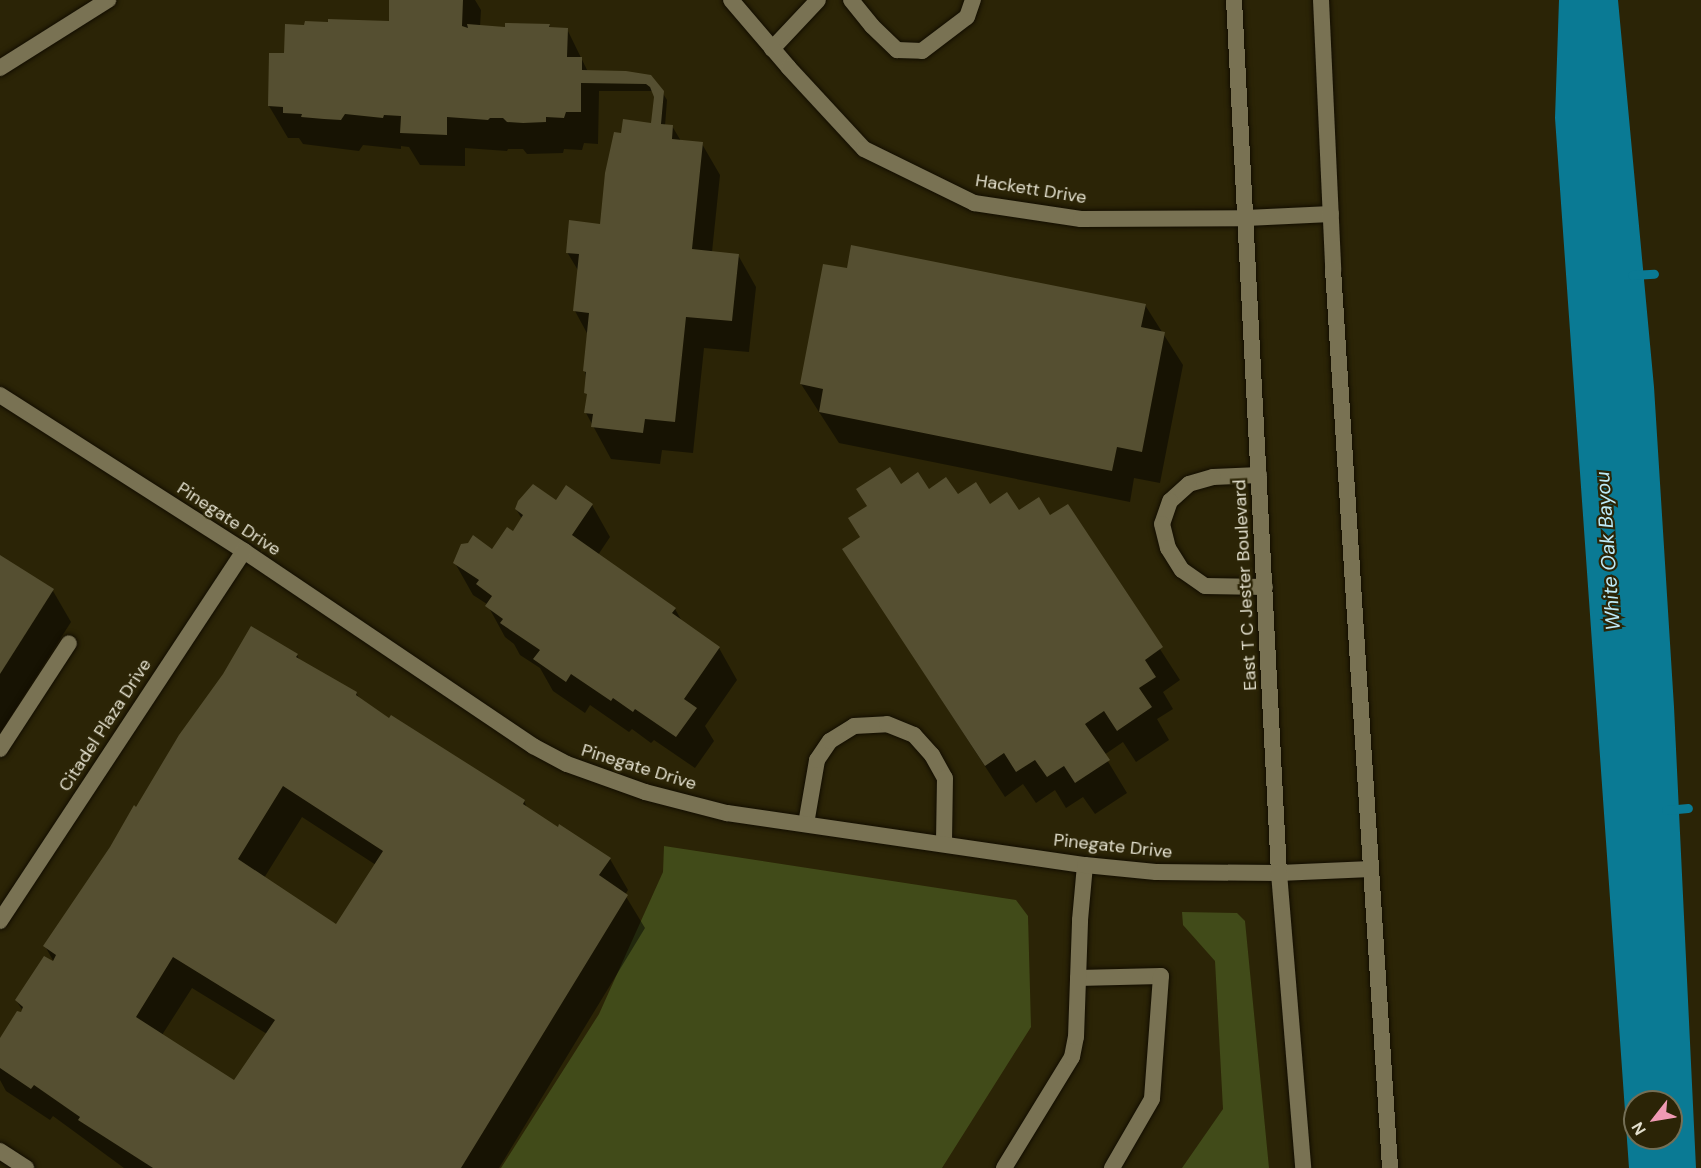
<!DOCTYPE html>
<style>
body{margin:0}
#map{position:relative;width:1701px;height:1168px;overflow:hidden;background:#2b2406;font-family:"DM Sans",sans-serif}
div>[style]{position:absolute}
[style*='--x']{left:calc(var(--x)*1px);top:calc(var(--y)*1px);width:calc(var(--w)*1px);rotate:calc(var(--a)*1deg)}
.green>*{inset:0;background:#414b19}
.water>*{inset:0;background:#0a7a94}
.shadow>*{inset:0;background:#0007}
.stream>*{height:9px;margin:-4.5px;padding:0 4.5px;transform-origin:4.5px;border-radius:4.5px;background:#0a7a94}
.building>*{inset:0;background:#554f31}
.roads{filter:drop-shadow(0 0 2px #120d00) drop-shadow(0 0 2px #120d00)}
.service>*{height:16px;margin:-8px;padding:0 8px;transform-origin:8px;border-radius:8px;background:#797253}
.minor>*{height:16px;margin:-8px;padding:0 8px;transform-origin:8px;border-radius:8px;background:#797253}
.tertiary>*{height:16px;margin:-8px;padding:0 8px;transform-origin:8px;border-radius:8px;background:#797253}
.secondary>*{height:16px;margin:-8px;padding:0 8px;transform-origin:8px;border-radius:8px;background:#797253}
span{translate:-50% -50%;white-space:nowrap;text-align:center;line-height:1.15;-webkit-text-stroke:4.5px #2b2406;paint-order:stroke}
.street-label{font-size:18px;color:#e2dfcd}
.water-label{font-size:20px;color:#bdeaf8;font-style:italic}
.north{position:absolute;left:1623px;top:1090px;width:60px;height:60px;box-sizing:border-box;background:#2b2406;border:2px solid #746f56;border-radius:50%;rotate:239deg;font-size:16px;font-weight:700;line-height:24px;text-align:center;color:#e2dfcd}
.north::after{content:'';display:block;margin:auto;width:21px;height:27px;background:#f09ab4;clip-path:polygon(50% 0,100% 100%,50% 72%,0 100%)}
</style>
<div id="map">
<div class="green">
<i style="clip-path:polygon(664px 846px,1016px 900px,1028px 916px,1031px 1027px,942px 1168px,501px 1168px,599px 1014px,663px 872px)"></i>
<i style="clip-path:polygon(1182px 912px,1237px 913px,1245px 921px,1269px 1168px,1182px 1168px,1223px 1109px,1215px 961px,1183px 925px)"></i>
</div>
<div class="water">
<i style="clip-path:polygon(evenodd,1559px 0,1618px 0,1654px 387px,1674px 707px,1696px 1168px,1629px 1168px,1555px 118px,1559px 0,1635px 1102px,1671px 1102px,1671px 1138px,1635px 1138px,1635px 1102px)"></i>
</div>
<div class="shadow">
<i style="clip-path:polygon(391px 0,475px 0,481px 10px,480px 27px,506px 29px,549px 25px,551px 29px,567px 29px,588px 72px,626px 72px,662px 92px,667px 100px,665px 126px,672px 126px,681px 141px,702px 144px,720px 175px,712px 252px,738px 255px,756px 287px,749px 352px,704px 348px,693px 453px,662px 450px,660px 464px,611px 459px,586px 413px,588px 397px,585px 371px,588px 335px,575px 311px,579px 272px,567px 252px,601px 225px,623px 135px,653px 124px,655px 97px,652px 91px,599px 91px,598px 144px,584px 143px,582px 150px,564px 149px,563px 153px,527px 154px,523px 149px,508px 149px,507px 151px,465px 148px,465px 166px,420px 165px,409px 147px,401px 146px,401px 149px,363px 145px,359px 151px,303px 144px,299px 138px,288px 138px,269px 106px,286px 54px,390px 23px)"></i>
<i style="clip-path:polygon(1145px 305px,1183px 365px,1160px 483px,1134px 478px,1130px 502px,839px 443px,801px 384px)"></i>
<i style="clip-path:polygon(900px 486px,1050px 517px,1067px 506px,1180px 680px,1163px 692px,1173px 709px,1157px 719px,1169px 740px,1136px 762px,1123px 742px,1104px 755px,1127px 793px,1095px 814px,1083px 797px,1066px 808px,1055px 790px,1036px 803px,1023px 784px,1005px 797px,844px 550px,861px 538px)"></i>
<i style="clip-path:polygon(556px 502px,592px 505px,610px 537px,598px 555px,675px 609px,683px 623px,719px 648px,737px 680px,705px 726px,714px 741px,695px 768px,654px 740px,651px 743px,632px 729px,629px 732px,590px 705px,585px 713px,553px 691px,540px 668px,520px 655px,514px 644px,505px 637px,487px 604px,473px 595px,455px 563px,492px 551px,513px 533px,522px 519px,516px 509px)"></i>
<i style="clip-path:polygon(0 556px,53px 591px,71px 622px,0 733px)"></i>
<i style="clip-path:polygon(evenodd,297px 655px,300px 661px,356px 693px,360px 699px,390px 720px,524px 801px,528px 810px,610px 859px,628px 890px,625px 895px,645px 928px,499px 1168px,124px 1168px,53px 1116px,50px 1120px,6px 1091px,0 1080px,0 1041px,23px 1011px,16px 1000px,55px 964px,45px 946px,136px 809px,297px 655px,302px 817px,376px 865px,336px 926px,264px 878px,302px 817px,297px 655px,192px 988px,267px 1034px,234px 1082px,162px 1035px,192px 988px)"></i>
</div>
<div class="stream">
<i style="--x:1632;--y:275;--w:22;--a:-3"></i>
<i style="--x:1666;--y:810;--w:22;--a:-5"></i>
</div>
<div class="building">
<i style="clip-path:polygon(389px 0,463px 0,462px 26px,468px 28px,467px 24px,505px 27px,505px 23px,550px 24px,549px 27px,568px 28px,567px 57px,582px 57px,582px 70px,626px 71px,651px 75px,664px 91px,661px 124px,673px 125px,672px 139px,703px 142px,692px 249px,739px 254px,732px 321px,686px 317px,675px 422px,645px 419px,643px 433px,591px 427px,593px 414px,584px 413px,587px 394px,584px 393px,586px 372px,583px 371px,589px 313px,573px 311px,579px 254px,566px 253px,569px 220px,600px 224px,605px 173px,614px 132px,621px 133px,623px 119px,651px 123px,654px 97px,650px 87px,646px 84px,581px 83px,581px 112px,566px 112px,564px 118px,546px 117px,546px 122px,523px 123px,507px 122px,503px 118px,490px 118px,488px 120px,447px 117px,447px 135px,400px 133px,401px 116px,384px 115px,383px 118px,345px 114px,341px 120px,324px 119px,301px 117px,302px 114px,283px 113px,283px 107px,268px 106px,269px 53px,284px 53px,285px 24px,304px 25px,305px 21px,328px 22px,328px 19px,389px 21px)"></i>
<i style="clip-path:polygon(851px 245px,1146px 304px,1141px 327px,1165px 332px,1142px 452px,1117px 447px,1112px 471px,819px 412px,823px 389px,800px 384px,823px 264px,847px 268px)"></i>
<i style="clip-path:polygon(890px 467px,901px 484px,918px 472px,929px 489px,946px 477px,958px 494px,976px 482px,990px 504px,1007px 492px,1019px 510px,1039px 497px,1050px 515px,1068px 504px,1163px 647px,1145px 660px,1156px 677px,1139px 688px,1152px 707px,1117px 731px,1104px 711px,1085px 724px,1110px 760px,1075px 783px,1064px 766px,1047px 777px,1035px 760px,1016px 772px,1004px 753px,985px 766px,842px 549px,860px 537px,848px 518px,867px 506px,856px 489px)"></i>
<i style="clip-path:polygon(533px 484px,556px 500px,566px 485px,593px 504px,572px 535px,676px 608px,672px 613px,720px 647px,684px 699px,697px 708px,676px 737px,635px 709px,633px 712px,613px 698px,611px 701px,571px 674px,566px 682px,533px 659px,540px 650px,500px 623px,503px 619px,485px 606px,492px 596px,476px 584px,479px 580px,453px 563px,461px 544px,468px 543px,473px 535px,492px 549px,507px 527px,513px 531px,523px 515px,515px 509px,518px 501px)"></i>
<i style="clip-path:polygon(0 555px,54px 589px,0 674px)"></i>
<i style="clip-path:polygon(evenodd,251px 626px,298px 654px,296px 657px,357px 692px,356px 695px,389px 718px,391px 715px,525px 800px,523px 804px,558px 827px,559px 824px,611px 858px,599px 875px,628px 895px,461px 1168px,153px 1168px,78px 1120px,80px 1117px,34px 1085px,31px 1089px,0 1068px,0 1038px,17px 1011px,21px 1012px,23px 1007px,15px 1000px,44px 956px,53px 961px,56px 955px,43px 946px,110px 847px,134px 805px,136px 807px,179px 735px,223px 674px,251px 626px,283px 786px,383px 851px,336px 924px,238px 859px,283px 786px,251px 626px,173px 957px,275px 1020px,234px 1080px,136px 1017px,173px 957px)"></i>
</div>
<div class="roads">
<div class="service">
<i style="--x:851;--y:0;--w:33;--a:51"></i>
<i style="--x:872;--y:26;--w:35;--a:44"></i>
<i style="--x:897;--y:50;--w:25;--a:2"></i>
<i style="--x:922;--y:51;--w:56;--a:-37.1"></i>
<i style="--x:967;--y:17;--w:18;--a:-71"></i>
<i style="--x:772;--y:49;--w:67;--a:-46.8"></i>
<i style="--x:1259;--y:475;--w:46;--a:177.5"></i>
<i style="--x:1213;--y:477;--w:25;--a:164"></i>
<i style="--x:1189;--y:484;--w:25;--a:138"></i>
<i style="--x:1170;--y:501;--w:24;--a:109"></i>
<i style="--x:1162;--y:524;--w:25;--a:76"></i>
<i style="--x:1168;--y:548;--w:26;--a:58"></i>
<i style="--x:1182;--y:570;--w:28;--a:35"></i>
<i style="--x:1205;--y:586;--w:60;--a:1"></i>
<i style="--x:0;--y:749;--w:126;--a:-56.9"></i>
<i style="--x:806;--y:824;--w:65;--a:-80.2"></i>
<i style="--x:817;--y:760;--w:23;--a:-56"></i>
<i style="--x:830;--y:741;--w:28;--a:-32"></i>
<i style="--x:854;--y:726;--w:33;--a:-3"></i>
<i style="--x:887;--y:724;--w:29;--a:22"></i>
<i style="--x:914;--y:735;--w:27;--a:48"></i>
<i style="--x:932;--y:755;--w:26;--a:61"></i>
<i style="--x:945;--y:778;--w:66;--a:90.9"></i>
<i style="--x:1078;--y:978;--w:83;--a:-1.4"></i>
<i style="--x:1161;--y:976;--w:123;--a:94.2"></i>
<i style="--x:1152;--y:1099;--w:80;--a:120.1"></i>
<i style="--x:1004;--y:1168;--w:130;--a:-58.5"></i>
<i style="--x:1072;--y:1057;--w:20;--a:-79"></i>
<i style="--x:1076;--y:1037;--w:117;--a:-88"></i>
<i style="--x:1080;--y:920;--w:55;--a:-84.8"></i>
</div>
<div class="minor">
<i style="--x:731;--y:0;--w:89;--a:49.5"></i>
<i style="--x:789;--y:68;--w:110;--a:47.2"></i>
<i style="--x:864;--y:149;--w:123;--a:26.1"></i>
<i style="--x:974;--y:203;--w:108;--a:8.5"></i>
<i style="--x:1081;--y:219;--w:165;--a:-0.3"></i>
<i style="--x:1246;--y:218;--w:85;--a:-2.7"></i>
<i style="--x:0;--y:68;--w:128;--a:-32.2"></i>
<i style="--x:0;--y:395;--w:290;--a:32.6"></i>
<i style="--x:244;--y:551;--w:349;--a:34"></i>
<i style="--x:533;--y:746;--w:38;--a:28"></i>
<i style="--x:567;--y:764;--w:83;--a:19.7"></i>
<i style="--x:645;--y:792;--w:85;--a:14.4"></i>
<i style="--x:727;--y:813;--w:362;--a:8.3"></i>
<i style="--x:1085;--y:865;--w:71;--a:5.6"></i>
<i style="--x:1156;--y:872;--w:123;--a:0.5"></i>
<i style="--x:1279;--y:873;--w:92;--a:-2.5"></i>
<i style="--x:0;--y:921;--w:443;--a:-56.6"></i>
</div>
<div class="tertiary">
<i style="--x:1234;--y:0;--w:874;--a:87.05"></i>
<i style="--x:1279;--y:873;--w:296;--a:85.3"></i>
<i style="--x:1321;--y:0;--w:269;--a:87.4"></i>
<i style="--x:1333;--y:269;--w:901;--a:86.37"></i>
</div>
<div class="secondary">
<i style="--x:0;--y:1151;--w:31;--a:33"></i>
</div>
</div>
<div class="street-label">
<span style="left:1031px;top:189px;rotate:9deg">Hackett Drive</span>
<span style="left:229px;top:519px;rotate:33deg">Pinegate Drive</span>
<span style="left:1245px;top:585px;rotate:-93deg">East T C Jester Boulevard</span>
<span style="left:105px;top:725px;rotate:-57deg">Citadel Plaza Drive</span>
<span style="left:639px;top:767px;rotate:17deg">Pinegate Drive</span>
<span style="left:1113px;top:846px;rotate:6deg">Pinegate Drive</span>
</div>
<div class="water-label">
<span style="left:1608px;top:551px;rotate:-94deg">White Oak Bayou</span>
</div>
<div class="north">N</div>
</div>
